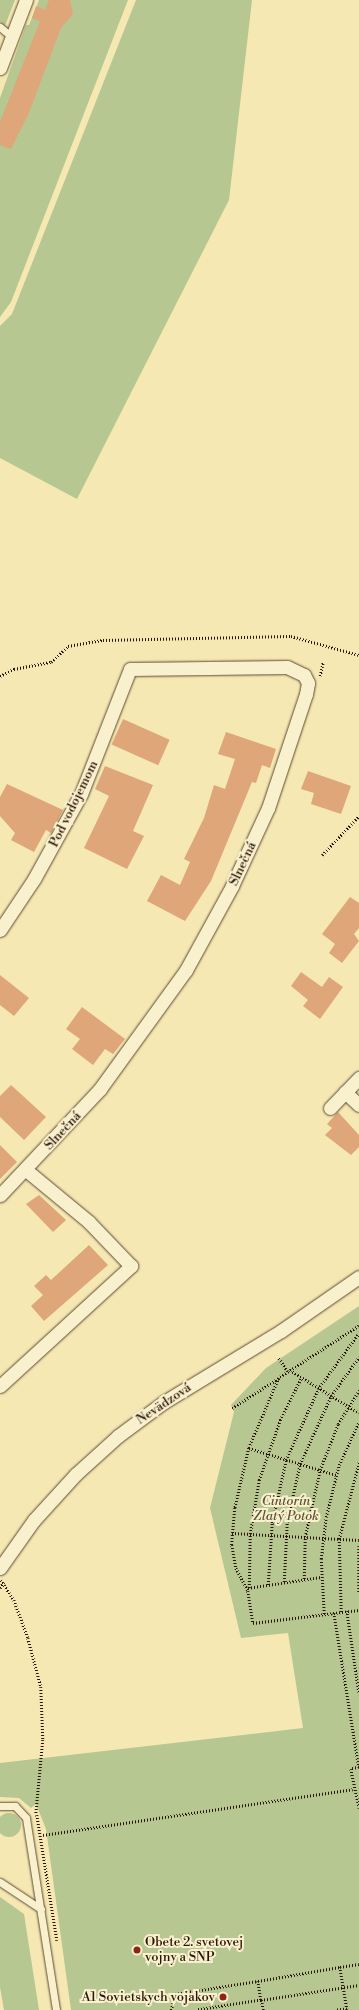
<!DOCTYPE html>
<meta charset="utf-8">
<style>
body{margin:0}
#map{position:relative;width:359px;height:2010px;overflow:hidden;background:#f6e8b3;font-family:"Libre Bodoni",serif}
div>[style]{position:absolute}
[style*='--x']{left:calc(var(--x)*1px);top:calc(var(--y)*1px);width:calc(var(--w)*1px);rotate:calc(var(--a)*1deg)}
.green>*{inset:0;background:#b6c791}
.round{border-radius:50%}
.building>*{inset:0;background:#dea679;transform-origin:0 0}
.path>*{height:2.5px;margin-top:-1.25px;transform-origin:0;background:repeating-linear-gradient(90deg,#2a1404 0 1px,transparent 0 3px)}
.roads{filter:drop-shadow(0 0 1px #5d4930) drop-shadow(0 0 1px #5d4930)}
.lane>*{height:7px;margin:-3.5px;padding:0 3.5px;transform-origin:3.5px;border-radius:3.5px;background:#f9f0ce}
.street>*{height:13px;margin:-6.5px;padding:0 6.5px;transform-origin:6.5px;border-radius:6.5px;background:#f9f0ce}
.dots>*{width:11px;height:11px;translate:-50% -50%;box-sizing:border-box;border:2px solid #f9f0ce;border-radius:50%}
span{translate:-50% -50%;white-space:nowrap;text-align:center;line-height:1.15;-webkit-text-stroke:4px #f9f0ce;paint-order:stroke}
.street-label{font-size:13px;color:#2a1404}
.park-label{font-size:13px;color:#5b5335;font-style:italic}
.poi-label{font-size:13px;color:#2a1404}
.left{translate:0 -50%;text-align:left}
.right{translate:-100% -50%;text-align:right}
</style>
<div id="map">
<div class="green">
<i style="clip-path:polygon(0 0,15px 0,5px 26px,0 22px)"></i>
<i style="clip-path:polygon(39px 0,128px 0,11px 302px,0 317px,0 98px,26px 25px,29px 25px)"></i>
<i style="clip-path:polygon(136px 0,252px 0,229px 200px,77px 499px,0 458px,0 326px,12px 314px)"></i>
<i style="clip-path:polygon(359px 1306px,359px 2010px,71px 2010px,46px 1829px,36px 1804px,31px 1808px,19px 1798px,0 1797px,0 1763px,303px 1728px,288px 1633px,241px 1638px,210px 1508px,234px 1412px,231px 1405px,266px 1368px)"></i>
<i class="round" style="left:-3px;top:1813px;width:24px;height:24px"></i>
<i style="clip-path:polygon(0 1897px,24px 1914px,39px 2010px,4px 2010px,0 1987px)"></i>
</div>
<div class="building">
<i style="clip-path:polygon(49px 0,70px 0,73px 14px,61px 28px,28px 115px,11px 149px,0 145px,0 122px,40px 21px,32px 18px,36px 6px,45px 10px)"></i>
<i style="left:123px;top:719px;width:51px;height:28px;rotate:24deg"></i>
<i style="clip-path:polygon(226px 732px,276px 749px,270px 768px,262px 765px,256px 783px,252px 782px,211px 881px,185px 921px,147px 901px,161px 875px,180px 885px,190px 862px,184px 859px,204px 818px,214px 785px,225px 789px,235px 759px,218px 754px)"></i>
<i style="clip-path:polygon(105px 766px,153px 785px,133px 831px,144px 836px,127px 869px,84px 848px,109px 796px,95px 789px)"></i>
<i style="clip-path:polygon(308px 771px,351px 786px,341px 814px,311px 804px,314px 793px,301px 789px)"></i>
<i style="clip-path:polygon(7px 784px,63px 810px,51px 833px,46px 830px,34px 852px,11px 840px,15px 833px,0 816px,0 797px)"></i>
<i style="clip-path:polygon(350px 897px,359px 903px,359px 928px,354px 934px,359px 941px,342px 963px,329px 953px,335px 944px,322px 934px)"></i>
<i style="clip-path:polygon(301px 972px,322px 987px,329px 977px,343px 987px,320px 1019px,303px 1006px,308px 1000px,291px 986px)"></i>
<i style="clip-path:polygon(0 975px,29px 998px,14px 1016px,0 1005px)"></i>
<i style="clip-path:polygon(82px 1007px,125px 1039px,113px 1054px,105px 1049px,93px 1065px,72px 1049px,80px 1039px,66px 1029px)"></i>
<i style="clip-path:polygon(11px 1085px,46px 1117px,24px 1140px,0 1117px,0 1096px)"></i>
<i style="clip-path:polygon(338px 1112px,359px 1135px,359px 1147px,351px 1155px,325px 1135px,332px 1128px,327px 1124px)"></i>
<i style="clip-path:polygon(0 1145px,17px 1162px,0 1179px)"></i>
<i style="clip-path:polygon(39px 1195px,66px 1220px,53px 1232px,26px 1204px)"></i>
<i style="clip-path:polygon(89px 1245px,108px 1265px,44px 1321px,31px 1306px,43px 1295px,34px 1286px,46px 1275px,51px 1280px)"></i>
</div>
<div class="path">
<i style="--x:0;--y:676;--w:16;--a:-27"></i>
<i style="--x:14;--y:669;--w:38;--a:-11"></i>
<i style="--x:51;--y:662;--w:23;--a:-43"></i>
<i style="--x:68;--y:646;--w:36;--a:-10"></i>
<i style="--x:103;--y:640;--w:188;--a:-1.2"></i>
<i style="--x:291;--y:636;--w:71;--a:15.6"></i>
<i style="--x:320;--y:676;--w:14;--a:-78"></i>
<i style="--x:322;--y:855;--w:54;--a:-46.5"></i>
<i style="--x:359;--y:1326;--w:95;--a:147"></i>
<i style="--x:279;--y:1378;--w:76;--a:113.2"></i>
<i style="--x:249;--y:1448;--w:62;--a:103.1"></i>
<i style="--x:235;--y:1508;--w:37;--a:95"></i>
<i style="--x:232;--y:1545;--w:23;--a:80"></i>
<i style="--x:236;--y:1568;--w:26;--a:62"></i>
<i style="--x:248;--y:1591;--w:32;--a:81"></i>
<i style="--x:253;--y:1623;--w:107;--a:-7"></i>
<i style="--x:279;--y:1358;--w:17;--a:57"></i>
<i style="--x:290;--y:1370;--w:81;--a:31.9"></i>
<i style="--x:232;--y:1408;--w:56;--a:-32.6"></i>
<i style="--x:249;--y:1448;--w:91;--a:17.2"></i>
<i style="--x:232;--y:1533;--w:127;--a:3.2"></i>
<i style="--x:359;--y:1546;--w:47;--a:90"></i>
<i style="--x:304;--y:1579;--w:42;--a:-88.6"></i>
<i style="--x:305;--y:1537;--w:69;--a:-77.4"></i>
<i style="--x:320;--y:1470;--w:49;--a:-68.6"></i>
<i style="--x:338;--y:1424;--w:40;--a:-58"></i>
<i style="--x:1;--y:1580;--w:24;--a:57"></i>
<i style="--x:14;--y:1600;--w:40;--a:69.8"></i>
<i style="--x:28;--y:1638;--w:51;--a:75.1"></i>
<i style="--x:41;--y:1687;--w:53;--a:87.8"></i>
<i style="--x:43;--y:1740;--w:74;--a:95.4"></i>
<i style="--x:284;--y:1582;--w:60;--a:-87.1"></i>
<i style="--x:287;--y:1522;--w:59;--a:-77.4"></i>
<i style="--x:300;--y:1464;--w:75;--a:-65.5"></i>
<i style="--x:331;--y:1396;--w:48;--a:-54.3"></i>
<i style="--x:268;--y:1585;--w:62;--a:-86.3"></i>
<i style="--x:272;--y:1523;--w:65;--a:-77.5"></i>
<i style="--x:286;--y:1460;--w:78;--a:-65.7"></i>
<i style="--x:318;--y:1389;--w:69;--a:-53.8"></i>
<i style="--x:0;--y:1588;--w:8;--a:-60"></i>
<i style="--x:248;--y:1588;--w:74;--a:-8.6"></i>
<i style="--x:249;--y:1588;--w:54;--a:-88.9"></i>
<i style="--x:250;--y:1534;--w:55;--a:-80.5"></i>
<i style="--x:259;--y:1480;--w:64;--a:-70.7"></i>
<i style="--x:280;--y:1420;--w:47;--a:-63.4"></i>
<i style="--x:347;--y:1611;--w:82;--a:81.6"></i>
<i style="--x:341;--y:1612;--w:73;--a:-91.6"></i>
<i style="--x:339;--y:1539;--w:80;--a:-75.4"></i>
<i style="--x:334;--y:1613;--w:156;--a:80.8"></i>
<i style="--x:324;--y:1614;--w:55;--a:-93.1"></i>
<i style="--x:321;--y:1559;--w:42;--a:-83.2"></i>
<i style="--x:326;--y:1517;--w:54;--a:-76"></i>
<i style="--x:339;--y:1465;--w:47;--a:-65.1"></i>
<i style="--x:359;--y:1767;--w:8;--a:166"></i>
<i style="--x:351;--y:1769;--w:40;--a:78"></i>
<i style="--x:37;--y:1815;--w:127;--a:80.9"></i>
<i style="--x:43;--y:1835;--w:313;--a:-8.4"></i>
<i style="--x:340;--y:1967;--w:19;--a:-9"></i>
<i style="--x:258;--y:1981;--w:83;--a:-9.7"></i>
<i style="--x:340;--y:1967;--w:43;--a:80.5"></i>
<i style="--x:347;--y:2009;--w:10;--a:174"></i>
<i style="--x:171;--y:2010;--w:16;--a:-76"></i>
<i style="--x:175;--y:1994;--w:84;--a:-8.9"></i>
<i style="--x:258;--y:1981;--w:19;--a:81"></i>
<i style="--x:261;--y:2000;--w:65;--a:171.1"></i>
<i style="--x:263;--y:2010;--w:10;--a:-101"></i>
<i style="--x:261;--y:2000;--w:99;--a:-8.7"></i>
</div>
<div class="roads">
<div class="lane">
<i style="--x:0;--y:27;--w:16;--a:40"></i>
<i style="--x:0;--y:1806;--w:15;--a:0"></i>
<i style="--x:15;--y:1806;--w:16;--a:47"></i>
<i style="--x:26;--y:1818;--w:194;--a:81.1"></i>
<i style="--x:0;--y:1882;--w:49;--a:33.4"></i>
</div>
<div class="street">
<i style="--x:0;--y:68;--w:73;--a:-69.1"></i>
<i style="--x:0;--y:930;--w:61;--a:-56.3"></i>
<i style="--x:34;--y:879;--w:97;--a:-61.1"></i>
<i style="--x:81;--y:794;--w:134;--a:-68.6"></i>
<i style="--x:130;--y:669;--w:157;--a:-0.7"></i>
<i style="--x:287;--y:667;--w:19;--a:25"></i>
<i style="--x:304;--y:675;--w:9;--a:63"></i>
<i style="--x:308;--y:683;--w:11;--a:100"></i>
<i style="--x:306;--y:694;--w:120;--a:108.4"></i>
<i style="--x:268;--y:808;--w:86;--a:114.8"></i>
<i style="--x:232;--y:886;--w:96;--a:118.7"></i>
<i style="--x:186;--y:970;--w:147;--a:125.9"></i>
<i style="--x:100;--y:1089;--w:146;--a:133.3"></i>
<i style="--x:345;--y:1092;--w:19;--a:43"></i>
<i style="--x:330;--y:1108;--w:42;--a:-46"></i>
<i style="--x:0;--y:1386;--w:178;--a:-42.5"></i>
<i style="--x:131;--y:1266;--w:61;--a:-133.7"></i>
<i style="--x:89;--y:1222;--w:82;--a:-140.5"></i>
<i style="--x:0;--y:1568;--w:59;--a:-54.7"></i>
<i style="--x:34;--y:1520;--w:62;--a:-47.6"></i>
<i style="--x:76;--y:1474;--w:57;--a:-42.1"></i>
<i style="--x:118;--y:1436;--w:57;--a:-36.5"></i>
<i style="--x:164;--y:1402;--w:137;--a:-31.3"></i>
<i style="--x:281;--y:1331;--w:95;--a:-34.7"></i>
</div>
</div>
<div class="dots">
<i style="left:137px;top:1950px;background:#8f2418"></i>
<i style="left:223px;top:1997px;background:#8f2418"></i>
</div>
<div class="street-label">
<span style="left:74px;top:804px;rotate:-64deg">Pod vodojemom</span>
<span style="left:243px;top:864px;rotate:-65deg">Slnečná</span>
<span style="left:63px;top:1131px;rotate:-47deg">Slnečná</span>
<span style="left:164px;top:1404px;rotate:-34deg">Nevädzová</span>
</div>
<div class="park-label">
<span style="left:286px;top:1509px">Cintorín<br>Zlatý Potok</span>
</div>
<div class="poi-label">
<span class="left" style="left:145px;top:1950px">Obete 2. svetovej<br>vojny a SNP</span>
<span class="right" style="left:215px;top:1997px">A1 Sovietskych vojakov</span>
</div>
</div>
